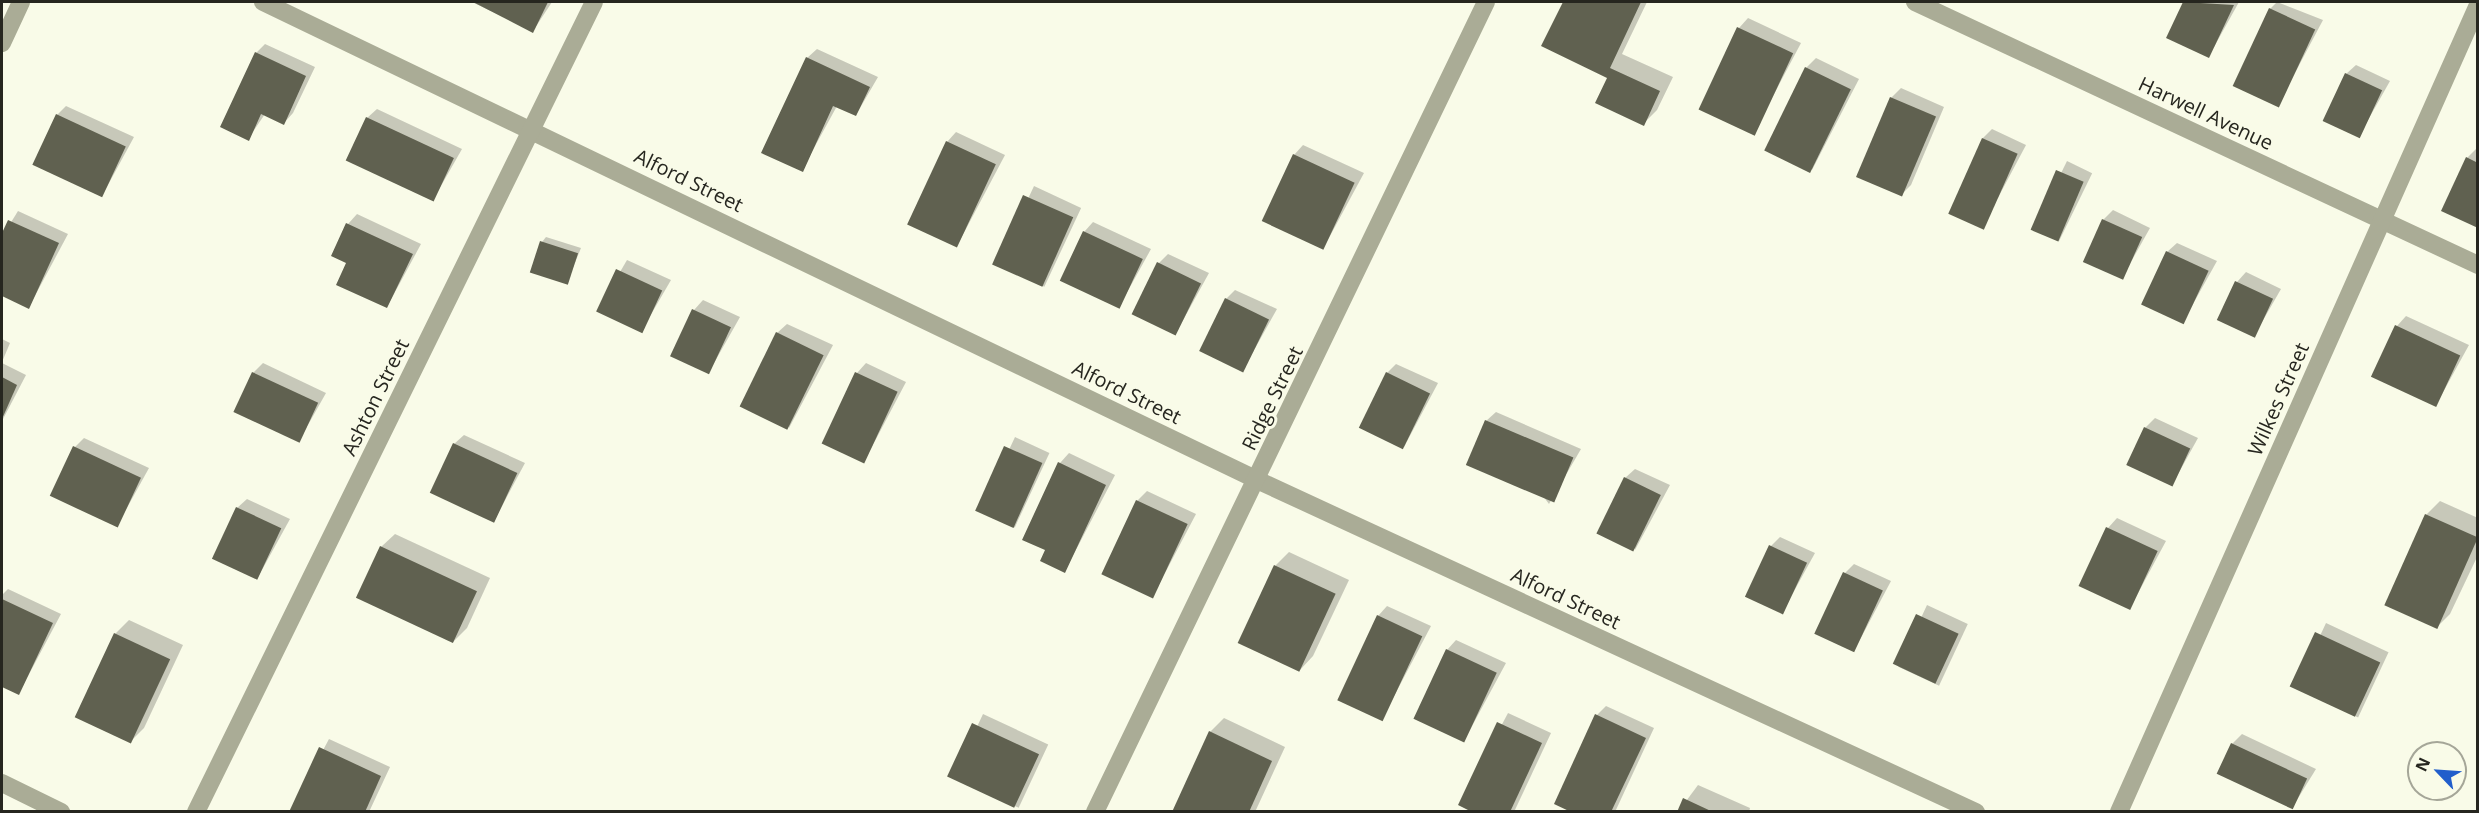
<!DOCTYPE html>
<style>
body{margin:0}
#map{position:relative;width:2479px;height:813px;overflow:hidden;background:#f9fbe8;font-family:"Open Sans",sans-serif}
div>[style]{position:absolute}
[style*='--x']{left:calc(var(--x)*1px);top:calc(var(--y)*1px);width:calc(var(--w)*1px);rotate:calc(var(--a)*1deg)}
.shadow>*{inset:0;background:#0003;transform-origin:0 0}
.building>*{inset:0;background:#606150;transform-origin:0 0}
.street>*{height:18px;margin:-9px;padding:0 9px;transform-origin:9px;border-radius:9px;background:#aaac96}
span{translate:-50% -50%;white-space:nowrap;text-align:center;line-height:1.15;-webkit-text-stroke:6px #f9fbe8;paint-order:stroke}
.street-label{font-size:20px;color:#26261f}
.frame{position:absolute;inset:0;border:3px solid #26261f;pointer-events:none}
.north{position:absolute;left:2407px;top:741px;width:60px;height:60px;box-sizing:border-box;background:#f9fbe8;border:2px solid #a5a698;border-radius:50%;rotate:295deg;font-size:16px;font-weight:700;line-height:24px;text-align:center;color:#26261f}
.north::after{content:'';display:block;margin:auto;width:21px;height:27px;background:#215ecb;clip-path:polygon(50% 0,100% 100%,50% 72%,0 100%)}
</style>
<div id="map">
<div class="shadow">
<i style="clip-path:polygon(552px 2px,533px 31px,474px 3px,475px 2px)"></i>
<i style="clip-path:polygon(1564px 2px,1647px 2px,1622px 54px,1673px 77px,1657px 110px,1643px 124px,1609px 77px,1543px 46px)"></i>
<i style="clip-path:polygon(2184px 2px,2239px 2px,2209px 56px,2168px 37px)"></i>
<i style="clip-path:polygon(2277px 2px,2323px 20px,2278px 105px,2270px 9px)"></i>
<i style="clip-path:polygon(1748px 18px,1801px 43px,1753px 134px,1739px 28px)"></i>
<i style="clip-path:polygon(265px 44px,315px 67px,293px 113px,284px 123px,265px 114px,248px 139px,256px 53px)"></i>
<i style="clip-path:polygon(817px 49px,878px 77px,856px 115px,837px 106px,802px 170px,807px 58px)"></i>
<i style="clip-path:polygon(1816px 58px,1859px 79px,1812px 170px,1806px 68px)"></i>
<i style="clip-path:polygon(2356px 65px,2390px 81px,2359px 136px,2346px 74px)"></i>
<i style="clip-path:polygon(1901px 88px,1944px 107px,1911px 185px,1901px 195px,1891px 98px)"></i>
<i style="clip-path:polygon(66px 106px,134px 137px,102px 196px,57px 115px)"></i>
<i style="clip-path:polygon(377px 109px,462px 149px,433px 200px,367px 118px)"></i>
<i style="clip-path:polygon(1992px 129px,2026px 145px,1982px 228px,1983px 138px)"></i>
<i style="clip-path:polygon(956px 132px,1005px 155px,957px 246px,947px 142px)"></i>
<i style="clip-path:polygon(1303px 145px,1364px 173px,1323px 249px,1294px 155px)"></i>
<i style="clip-path:polygon(2476px 149px,2478px 149px,2478px 226px,2467px 158px)"></i>
<i style="left:2067px;top:161px;width:28px;height:76px;rotate:26deg"></i>
<i style="left:1034px;top:186px;width:52px;height:87px;rotate:25deg"></i>
<i style="clip-path:polygon(2113px 210px,2150px 228px,2122px 278px,2103px 220px)"></i>
<i style="clip-path:polygon(18px 211px,68px 234px,29px 307px,2px 294px,2px 237px)"></i>
<i style="clip-path:polygon(357px 214px,421px 244px,387px 307px,348px 262px,348px 224px)"></i>
<i style="clip-path:polygon(1093px 222px,1151px 249px,1119px 307px,1084px 232px)"></i>
<i style="clip-path:polygon(546px 237px,581px 248px,567px 282px,542px 242px)"></i>
<i style="clip-path:polygon(2177px 243px,2217px 261px,2183px 322px,2167px 252px)"></i>
<i style="clip-path:polygon(1168px 254px,1209px 273px,1176px 333px,1159px 263px)"></i>
<i style="clip-path:polygon(627px 260px,671px 280px,642px 330px,598px 310px)"></i>
<i style="clip-path:polygon(2246px 272px,2281px 289px,2254px 336px,2237px 282px)"></i>
<i style="clip-path:polygon(1235px 290px,1277px 309px,1243px 370px,1226px 299px)"></i>
<i style="clip-path:polygon(703px 300px,740px 317px,709px 372px,694px 310px)"></i>
<i style="clip-path:polygon(2406px 316px,2469px 345px,2436px 405px,2397px 326px)"></i>
<i style="clip-path:polygon(787px 324px,833px 345px,789px 428px,777px 333px)"></i>
<i style="clip-path:polygon(2px 339px,10px 343px,2px 362px)"></i>
<i style="clip-path:polygon(2px 363px,26px 375px,2px 421px)"></i>
<i style="clip-path:polygon(263px 363px,326px 393px,299px 441px,253px 373px)"></i>
<i style="clip-path:polygon(866px 363px,906px 382px,864px 462px,857px 373px)"></i>
<i style="clip-path:polygon(1396px 364px,1438px 383px,1404px 447px,1387px 373px)"></i>
<i style="clip-path:polygon(1496px 412px,1581px 449px,1549px 504px,1486px 421px)"></i>
<i style="clip-path:polygon(2155px 418px,2198px 438px,2172px 485px,2145px 428px)"></i>
<i style="clip-path:polygon(464px 435px,525px 463px,494px 521px,454px 444px)"></i>
<i style="left:1015px;top:437px;width:38px;height:82px;rotate:25deg"></i>
<i style="clip-path:polygon(84px 438px,149px 468px,117px 526px,75px 447px)"></i>
<i style="clip-path:polygon(1069px 453px,1115px 475px,1065px 571px,1047px 549px,1060px 463px)"></i>
<i style="clip-path:polygon(1635px 469px,1670px 485px,1635px 550px,1625px 478px)"></i>
<i style="clip-path:polygon(1147px 491px,1196px 514px,1153px 596px,1137px 501px)"></i>
<i style="clip-path:polygon(247px 499px,290px 519px,257px 579px,237px 508px)"></i>
<i style="clip-path:polygon(2440px 501px,2478px 518px,2478px 555px,2450px 614px,2436px 628px,2426px 515px)"></i>
<i style="clip-path:polygon(2117px 518px,2166px 541px,2130px 608px,2108px 528px)"></i>
<i style="clip-path:polygon(395px 534px,490px 578px,467px 628px,453px 642px,381px 547px)"></i>
<i style="clip-path:polygon(1780px 537px,1815px 553px,1782px 613px,1771px 546px)"></i>
<i style="clip-path:polygon(1289px 552px,1349px 580px,1313px 656px,1300px 670px,1240px 642px,1276px 565px)"></i>
<i style="clip-path:polygon(1854px 564px,1891px 581px,1854px 651px,1845px 573px)"></i>
<i style="clip-path:polygon(8px 589px,61px 614px,19px 693px,2px 685px,2px 595px)"></i>
<i style="left:1927px;top:605px;width:45px;height:68px;rotate:25deg"></i>
<i style="clip-path:polygon(1387px 606px,1431px 626px,1382px 719px,1378px 616px)"></i>
<i style="clip-path:polygon(129px 620px,183px 645px,144px 728px,130px 742px,77px 717px,115px 634px)"></i>
<i style="left:2326px;top:623px;width:69px;height:72px;rotate:25deg"></i>
<i style="clip-path:polygon(1456px 640px,1506px 663px,1464px 741px,1447px 650px)"></i>
<i style="clip-path:polygon(1606px 706px,1654px 728px,1615px 812px,1574px 812px,1597px 715px)"></i>
<i style="clip-path:polygon(1508px 713px,1551px 733px,1514px 812px,1476px 812px,1460px 804px)"></i>
<i style="left:983px;top:714px;width:72px;height:70px;rotate:25deg"></i>
<i style="clip-path:polygon(1224px 718px,1285px 747px,1255px 812px,1174px 812px,1210px 732px)"></i>
<i style="clip-path:polygon(2242px 734px,2316px 769px,2292px 808px,2232px 744px)"></i>
<i style="clip-path:polygon(329px 739px,390px 767px,369px 812px,290px 812px)"></i>
<i style="clip-path:polygon(1698px 785px,1750px 808px,1749px 812px,1678px 812px)"></i>
</div>
<div class="building">
<i style="clip-path:polygon(473px 2px,548px 2px,533px 33px)"></i>
<i style="clip-path:polygon(1563px 2px,1641px 2px,1610px 68px,1660px 91px,1644px 126px,1595px 103px,1607px 78px,1541px 46px)"></i>
<i style="clip-path:polygon(2183px 2px,2234px 5px,2209px 58px,2166px 38px)"></i>
<i style="left:2269px;top:8px;width:51px;height:86px;rotate:25deg"></i>
<i style="left:1737px;top:27px;width:62px;height:91px;rotate:25deg"></i>
<i style="clip-path:polygon(255px 52px,306px 76px,284px 125px,261px 114px,249px 141px,220px 127px)"></i>
<i style="clip-path:polygon(806px 57px,870px 87px,856px 116px,833px 106px,803px 172px,761px 153px)"></i>
<i style="left:1805px;top:67px;width:51px;height:93px;rotate:26deg"></i>
<i style="left:2345px;top:73px;width:41px;height:53px;rotate:25deg"></i>
<i style="left:1890px;top:97px;width:50px;height:87px;rotate:23deg"></i>
<i style="left:56px;top:114px;width:77px;height:56px;rotate:25deg"></i>
<i style="left:366px;top:117px;width:97px;height:48px;rotate:25deg"></i>
<i style="left:1982px;top:138px;width:39px;height:83px;rotate:24deg"></i>
<i style="left:946px;top:141px;width:55px;height:92px;rotate:25deg"></i>
<i style="left:1293px;top:154px;width:68px;height:74px;rotate:25deg"></i>
<i style="clip-path:polygon(2466px 157px,2478px 163px,2478px 228px,2441px 211px)"></i>
<i style="left:2056px;top:170px;width:30px;height:65px;rotate:23deg"></i>
<i style="left:1023px;top:195px;width:55px;height:76px;rotate:24deg"></i>
<i style="left:2102px;top:219px;width:44px;height:47px;rotate:24deg"></i>
<i style="clip-path:polygon(8px 220px,59px 243px,29px 309px,2px 296px,2px 233px)"></i>
<i style="clip-path:polygon(346px 223px,413px 254px,387px 308px,336px 285px,346px 263px,331px 256px)"></i>
<i style="left:1083px;top:231px;width:66px;height:55px;rotate:25deg"></i>
<i style="left:540px;top:241px;width:40px;height:33px;rotate:18deg"></i>
<i style="left:2166px;top:251px;width:47px;height:59px;rotate:25deg"></i>
<i style="left:1157px;top:262px;width:49px;height:58px;rotate:26deg"></i>
<i style="left:616px;top:269px;width:51px;height:47px;rotate:25deg"></i>
<i style="left:2235px;top:281px;width:42px;height:43px;rotate:25deg"></i>
<i style="left:1225px;top:298px;width:49px;height:59px;rotate:26deg"></i>
<i style="left:692px;top:309px;width:43px;height:52px;rotate:25deg"></i>
<i style="left:2395px;top:325px;width:72px;height:57px;rotate:25deg"></i>
<i style="left:776px;top:332px;width:53px;height:83px;rotate:26deg"></i>
<i style="left:252px;top:372px;width:73px;height:44px;rotate:25deg"></i>
<i style="left:855px;top:372px;width:47px;height:79px;rotate:25deg"></i>
<i style="left:1386px;top:372px;width:49px;height:62px;rotate:26deg"></i>
<i style="clip-path:polygon(2px 377px,17px 385px,2px 419px)"></i>
<i style="left:1485px;top:420px;width:96px;height:49px;rotate:23deg"></i>
<i style="left:2144px;top:427px;width:51px;height:42px;rotate:25deg"></i>
<i style="left:453px;top:443px;width:71px;height:55px;rotate:25deg"></i>
<i style="left:73px;top:446px;width:75px;height:55px;rotate:25deg"></i>
<i style="left:1004px;top:446px;width:42px;height:71px;rotate:24deg"></i>
<i style="clip-path:polygon(1058px 462px,1106px 485px,1065px 573px,1040px 561px,1045px 550px,1022px 540px)"></i>
<i style="left:1624px;top:477px;width:41px;height:63px;rotate:26deg"></i>
<i style="left:1136px;top:500px;width:57px;height:82px;rotate:25deg"></i>
<i style="left:236px;top:507px;width:50px;height:57px;rotate:25deg"></i>
<i style="left:2425px;top:514px;width:58px;height:100px;rotate:24deg"></i>
<i style="left:2106px;top:527px;width:57px;height:65px;rotate:25deg"></i>
<i style="left:1769px;top:545px;width:42px;height:57px;rotate:25deg"></i>
<i style="left:380px;top:546px;width:107px;height:57px;rotate:25deg"></i>
<i style="left:1274px;top:565px;width:68px;height:86px;rotate:25deg"></i>
<i style="left:1843px;top:572px;width:44px;height:68px;rotate:25deg"></i>
<i style="clip-path:polygon(2px 599px,53px 623px,19px 695px,2px 687px)"></i>
<i style="left:1916px;top:614px;width:47px;height:55px;rotate:25deg"></i>
<i style="left:1377px;top:615px;width:50px;height:94px;rotate:25deg"></i>
<i style="left:2315px;top:632px;width:72px;height:60px;rotate:25deg"></i>
<i style="left:114px;top:633px;width:62px;height:93px;rotate:25deg"></i>
<i style="left:1446px;top:649px;width:56px;height:77px;rotate:25deg"></i>
<i style="clip-path:polygon(1595px 714px,1646px 738px,1611px 812px,1571px 812px,1554px 804px)"></i>
<i style="clip-path:polygon(1497px 722px,1542px 743px,1510px 812px,1472px 812px,1458px 805px)"></i>
<i style="left:972px;top:723px;width:74px;height:59px;rotate:25deg"></i>
<i style="clip-path:polygon(1209px 731px,1272px 761px,1249px 812px,1172px 812px)"></i>
<i style="left:2231px;top:743px;width:84px;height:34px;rotate:25deg"></i>
<i style="clip-path:polygon(319px 747px,381px 776px,365px 812px,289px 812px)"></i>
<i style="clip-path:polygon(1683px 798px,1713px 812px,1677px 812px)"></i>
</div>
<div class="street">
<i style="--x:263;--y:2;--w:1103;--a:25.68"></i>
<i style="--x:1257;--y:480;--w:792;--a:24.79"></i>
<i style="--x:1915;--y:2;--w:621;--a:25.04"></i>
<i style="--x:2;--y:43;--w:45;--a:-65.1"></i>
<i style="--x:2;--y:783;--w:66;--a:26.2"></i>
<i style="--x:196;--y:812;--w:902;--a:-63.83"></i>
<i style="--x:1095;--y:812;--w:899;--a:-64.23"></i>
<i style="--x:2119;--y:812;--w:883;--a:-66.02"></i>
</div>
<div class="street-label">
<span style="left:2206px;top:113px;rotate:25deg">Harwell Avenue</span>
<span style="left:689px;top:180px;rotate:26deg">Alford Street</span>
<span style="left:1127px;top:392px;rotate:26deg">Alford Street</span>
<span style="left:375px;top:397px;rotate:-64deg">Ashton Street</span>
<span style="left:1272px;top:398px;rotate:-64deg">Ridge Street</span>
<span style="left:2278px;top:399px;rotate:-66deg">Wilkes Street</span>
<span style="left:1566px;top:598px;rotate:25deg">Alford Street</span>
</div>
<div class="frame"></div>
<div class="north">N</div>
</div>
